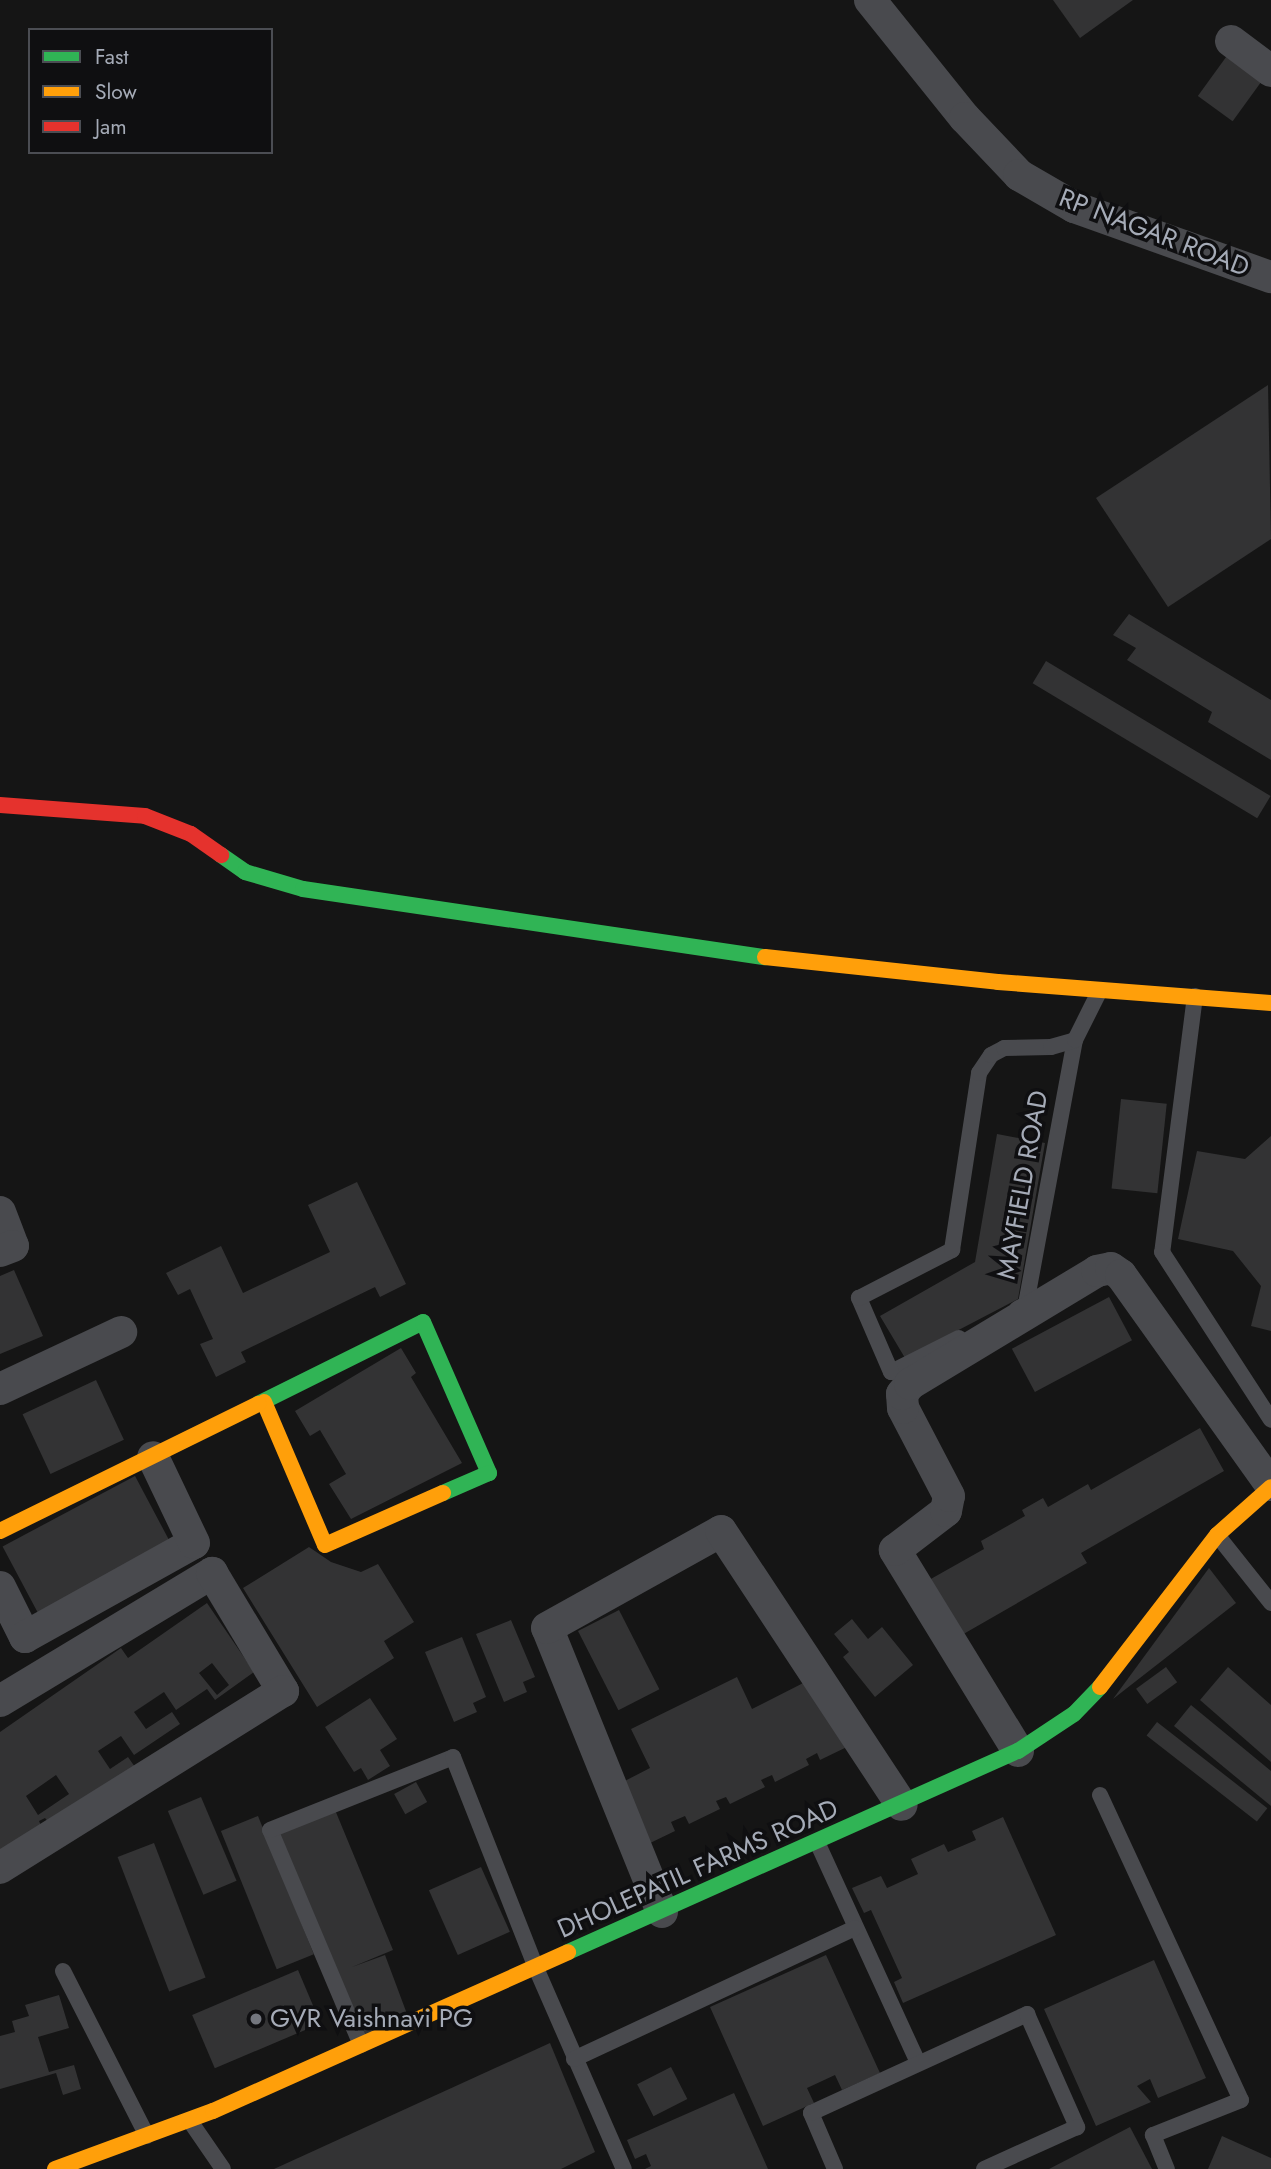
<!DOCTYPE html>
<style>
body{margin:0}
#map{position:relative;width:1271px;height:2169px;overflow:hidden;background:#151515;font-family:Jost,sans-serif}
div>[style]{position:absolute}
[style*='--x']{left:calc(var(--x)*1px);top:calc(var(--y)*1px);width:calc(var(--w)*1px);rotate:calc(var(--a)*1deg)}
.building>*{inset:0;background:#333334;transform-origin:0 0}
.lane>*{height:16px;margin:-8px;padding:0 8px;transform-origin:8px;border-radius:8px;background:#494a4e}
.street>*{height:32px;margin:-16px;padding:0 16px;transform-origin:16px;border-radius:16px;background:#494a4e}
.fast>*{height:16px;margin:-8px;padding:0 8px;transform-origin:8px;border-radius:8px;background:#30b455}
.slow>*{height:16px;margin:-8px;padding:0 8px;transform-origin:8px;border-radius:8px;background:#ff9f0a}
.jam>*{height:16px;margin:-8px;padding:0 8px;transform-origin:8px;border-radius:8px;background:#e5322d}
.dots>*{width:19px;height:19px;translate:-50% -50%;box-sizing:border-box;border:4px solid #0f0f11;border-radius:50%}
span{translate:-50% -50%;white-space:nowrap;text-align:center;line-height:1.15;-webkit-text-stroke:7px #0f0f11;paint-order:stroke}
.street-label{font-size:26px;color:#a5abb7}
.poi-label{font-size:26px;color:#a5abb7}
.left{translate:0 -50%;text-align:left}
.legend{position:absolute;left:28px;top:28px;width:245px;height:126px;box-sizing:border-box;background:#0f0f11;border:2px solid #4b4d53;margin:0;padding:9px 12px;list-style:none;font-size:21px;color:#a5abb7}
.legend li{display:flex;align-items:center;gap:14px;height:35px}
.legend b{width:35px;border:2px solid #4b4d53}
</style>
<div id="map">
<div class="building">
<i style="clip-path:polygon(1053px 0,1133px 0,1080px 38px)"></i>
<i style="left:1229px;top:53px;width:43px;height:53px;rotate:36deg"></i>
<i style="clip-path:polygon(1268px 385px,1271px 539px,1168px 607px,1096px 498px)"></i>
<i style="clip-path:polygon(1129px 614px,1271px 700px,1271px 760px,1208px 722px,1212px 712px,1127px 660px,1136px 648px,1113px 635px)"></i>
<i style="left:1046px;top:661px;width:262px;height:26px;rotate:31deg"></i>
<i style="left:1121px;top:1099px;width:46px;height:90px;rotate:6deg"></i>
<i style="clip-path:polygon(997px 1134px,1045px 1143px,1018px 1299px,905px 1358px,880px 1316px,975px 1262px)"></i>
<i style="clip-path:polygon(1271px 1136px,1271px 1331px,1251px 1326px,1261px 1286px,1233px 1251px,1178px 1239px,1197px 1151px,1245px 1159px)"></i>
<i style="clip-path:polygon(357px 1182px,406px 1284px,380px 1297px,375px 1287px,241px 1352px,246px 1362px,216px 1377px,200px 1344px,213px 1339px,190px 1289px,178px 1295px,166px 1273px,221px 1246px,243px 1293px,330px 1252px,308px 1205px)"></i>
<i style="clip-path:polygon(14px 1270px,43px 1336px,0 1354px,0 1276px)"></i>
<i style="left:1109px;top:1297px;width:49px;height:110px;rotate:62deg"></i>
<i style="clip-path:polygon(401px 1348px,416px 1373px,411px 1377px,462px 1463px,351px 1519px,329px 1484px,346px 1474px,320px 1430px,310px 1436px,295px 1411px)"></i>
<i style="left:96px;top:1380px;width:66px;height:81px;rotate:65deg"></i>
<i style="clip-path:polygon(1200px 1428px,1224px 1471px,1081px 1553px,1087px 1563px,960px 1636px,929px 1580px,984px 1549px,981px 1541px,1025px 1516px,1022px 1510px,1043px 1498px,1048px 1507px,1088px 1484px,1091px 1490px)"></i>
<i style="left:135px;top:1476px;width:84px;height:150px;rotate:62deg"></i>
<i style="clip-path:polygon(309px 1547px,331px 1562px,361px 1572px,378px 1564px,414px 1622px,384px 1641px,394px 1658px,317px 1707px,243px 1588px)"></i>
<i style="clip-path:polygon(1209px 1568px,1236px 1603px,1113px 1699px)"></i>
<i style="clip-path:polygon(evenodd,207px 1603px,254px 1672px,215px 1700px,207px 1689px,176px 1710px,164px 1692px,134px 1712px,146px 1729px,172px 1712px,180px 1724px,134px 1755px,121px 1736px,98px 1751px,110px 1769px,128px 1757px,135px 1767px,51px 1825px,45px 1818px,39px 1821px,42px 1828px,0 1857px,0 1732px,121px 1648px,128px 1658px,207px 1603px,212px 1663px,229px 1685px,217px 1695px,199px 1673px,212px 1663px,207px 1603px,56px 1775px,69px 1794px,38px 1815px,26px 1796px,56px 1775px)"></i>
<i style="left:619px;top:1610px;width:89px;height:46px;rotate:63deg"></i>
<i style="clip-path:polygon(852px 1619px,868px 1639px,882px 1627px,913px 1665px,875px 1697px,843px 1657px,849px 1652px,834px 1634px)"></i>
<i style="clip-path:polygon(511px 1620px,535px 1677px,523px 1682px,527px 1692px,504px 1702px,476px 1634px)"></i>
<i style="clip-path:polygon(462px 1637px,486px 1697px,473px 1703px,477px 1712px,454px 1722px,425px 1652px)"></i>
<i style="left:1166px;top:1667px;width:19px;height:37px;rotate:54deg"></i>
<i style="clip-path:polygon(1228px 1667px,1271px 1705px,1271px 1762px,1200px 1700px)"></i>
<i style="clip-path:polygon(817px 1676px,851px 1745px,820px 1760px,817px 1753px,806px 1759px,809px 1765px,775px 1782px,772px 1775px,761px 1780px,765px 1787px,730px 1804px,726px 1797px,716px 1801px,720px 1809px,689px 1824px,685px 1816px,671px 1822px,675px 1831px,646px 1845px,617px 1785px,650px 1768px,631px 1729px,737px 1677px,752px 1709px)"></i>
<i style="clip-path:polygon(370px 1698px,397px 1739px,380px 1750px,390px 1766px,368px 1780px,361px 1768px,354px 1772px,325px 1727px)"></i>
<i style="clip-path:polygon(1191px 1705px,1271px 1771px,1271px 1806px,1174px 1726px)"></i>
<i style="left:1157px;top:1722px;width:140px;height:17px;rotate:38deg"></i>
<i style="left:416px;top:1782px;width:23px;height:25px;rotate:61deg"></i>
<i style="left:201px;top:1797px;width:91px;height:36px;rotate:67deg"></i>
<i style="clip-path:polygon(333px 1805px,393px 1950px,352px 1967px,385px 1955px,410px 2022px,365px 2039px,276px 1829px)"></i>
<i style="left:258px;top:1816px;width:149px;height:40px;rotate:68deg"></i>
<i style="clip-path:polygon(1003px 1817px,1056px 1935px,903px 2003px,894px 1982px,902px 1978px,871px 1910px,864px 1913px,852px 1888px,881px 1876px,887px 1888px,918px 1874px,911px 1859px,944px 1844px,948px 1852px,976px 1840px,972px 1831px)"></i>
<i style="left:154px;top:1843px;width:144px;height:39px;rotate:69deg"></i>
<i style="left:481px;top:1867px;width:71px;height:57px;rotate:66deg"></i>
<i style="clip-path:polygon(826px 1955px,880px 2073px,842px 2090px,835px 2075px,807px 2088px,814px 2103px,763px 2126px,710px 2007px)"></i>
<i style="clip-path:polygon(1154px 1960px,1206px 2078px,1158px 2098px,1150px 2079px,1137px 2086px,1151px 2102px,1096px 2126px,1044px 2009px)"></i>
<i style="left:298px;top:1970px;width:58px;height:115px;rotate:67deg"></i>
<i style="clip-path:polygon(59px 1995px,69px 2028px,38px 2037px,49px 2072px,74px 2065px,81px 2089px,63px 2095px,56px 2073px,0 2089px,0 2036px,15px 2032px,12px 2021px,29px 2016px,25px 2005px)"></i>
<i style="clip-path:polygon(550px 2043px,595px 2152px,561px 2169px,274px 2169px)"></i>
<i style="left:671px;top:2067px;width:36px;height:38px;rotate:63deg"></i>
<i style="clip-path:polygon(734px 2093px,768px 2169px,645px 2169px,651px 2166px,646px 2154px,635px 2159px,627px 2140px)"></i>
<i style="clip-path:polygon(1130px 2127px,1152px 2169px,1049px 2169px)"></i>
<i style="clip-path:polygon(1222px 2136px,1271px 2158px,1271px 2169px,1208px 2169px)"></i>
</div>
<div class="lane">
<i style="--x:1195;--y:996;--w:258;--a:97.3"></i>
<i style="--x:1162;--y:1252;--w:200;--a:57"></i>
<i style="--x:1017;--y:1309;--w:10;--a:-29"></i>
<i style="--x:1026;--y:1304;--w:269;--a:-79.5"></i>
<i style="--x:959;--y:1338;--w:76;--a:153.4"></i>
<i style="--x:891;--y:1372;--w:81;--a:-113.4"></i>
<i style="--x:859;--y:1298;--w:105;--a:-27.3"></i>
<i style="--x:952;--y:1250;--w:179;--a:-81.3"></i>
<i style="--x:979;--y:1073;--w:22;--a:-56"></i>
<i style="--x:991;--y:1055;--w:15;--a:-28"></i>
<i style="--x:1004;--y:1048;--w:47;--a:-1.2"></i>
<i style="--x:1051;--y:1047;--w:25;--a:-16"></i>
<i style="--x:1075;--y:1040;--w:56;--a:-63.4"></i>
<i style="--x:1217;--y:1535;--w:87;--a:51.5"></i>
<i style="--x:1100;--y:1795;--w:336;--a:65.2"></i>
<i style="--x:1241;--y:2100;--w:95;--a:158.3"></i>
<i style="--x:1153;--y:2135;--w:37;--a:68"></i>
<i style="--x:817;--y:1842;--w:243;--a:65.4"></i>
<i style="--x:63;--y:1971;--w:185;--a:63"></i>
<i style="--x:361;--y:2045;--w:233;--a:-112.9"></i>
<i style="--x:270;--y:1830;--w:197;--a:-21.7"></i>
<i style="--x:453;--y:1757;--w:227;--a:68.5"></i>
<i style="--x:536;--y:1968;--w:219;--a:66.4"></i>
<i style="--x:574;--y:2059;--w:310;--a:-25"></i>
<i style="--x:190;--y:2121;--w:58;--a:55.5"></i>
<i style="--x:835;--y:2169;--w:61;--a:-113.2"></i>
<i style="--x:811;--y:2113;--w:238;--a:-24.6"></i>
<i style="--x:1027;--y:2014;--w:124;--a:66.1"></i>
<i style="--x:1077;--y:2127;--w:102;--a:155.7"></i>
</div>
<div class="street">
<i style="--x:870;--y:0;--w:151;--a:51.2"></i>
<i style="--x:965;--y:118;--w:79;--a:46.5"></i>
<i style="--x:1019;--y:175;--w:64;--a:30.2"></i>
<i style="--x:1074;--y:207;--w:209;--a:19.6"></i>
<i style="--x:1231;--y:41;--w:50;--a:36.9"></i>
<i style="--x:0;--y:1212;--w:36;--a:69"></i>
<i style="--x:13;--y:1246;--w:14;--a:159"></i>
<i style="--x:0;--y:1389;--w:134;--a:-25.2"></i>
<i style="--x:0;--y:1587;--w:56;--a:63.4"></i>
<i style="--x:25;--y:1637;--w:193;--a:-29.1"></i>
<i style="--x:194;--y:1543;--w:95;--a:-115.5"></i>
<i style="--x:0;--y:1701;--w:248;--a:-31.1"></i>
<i style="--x:212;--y:1573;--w:138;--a:59"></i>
<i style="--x:283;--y:1691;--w:334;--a:148"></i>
<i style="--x:1018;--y:1751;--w:236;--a:-121.5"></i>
<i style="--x:895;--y:1550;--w:64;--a:-37.4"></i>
<i style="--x:946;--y:1511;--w:15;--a:-79"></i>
<i style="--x:949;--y:1496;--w:99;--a:-117.6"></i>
<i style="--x:903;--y:1408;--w:14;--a:-94"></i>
<i style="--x:902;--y:1394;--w:13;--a:-51"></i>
<i style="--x:910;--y:1384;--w:218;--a:-31.1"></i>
<i style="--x:1097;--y:1271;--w:14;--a:-12"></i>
<i style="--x:1111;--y:1268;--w:12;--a:35"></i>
<i style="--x:1121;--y:1275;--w:258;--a:54.5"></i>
<i style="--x:662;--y:1912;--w:306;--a:-112"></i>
<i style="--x:547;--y:1628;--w:199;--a:-29.1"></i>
<i style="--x:721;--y:1531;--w:328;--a:56.6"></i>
</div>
<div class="fast">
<i style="--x:221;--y:855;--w:29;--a:35"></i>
<i style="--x:245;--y:872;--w:60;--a:16.3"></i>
<i style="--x:303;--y:889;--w:467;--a:8.4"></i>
<i style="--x:258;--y:1404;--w:184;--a:-26.4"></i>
<i style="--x:423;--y:1322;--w:165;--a:66.4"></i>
<i style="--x:489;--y:1473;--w:50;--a:156.5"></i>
<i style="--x:568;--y:1952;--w:493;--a:-24.1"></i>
<i style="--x:1018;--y:1751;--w:67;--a:-33.5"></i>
<i style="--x:1074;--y:1714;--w:37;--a:-46"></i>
</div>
<div class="slow">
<i style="--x:765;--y:957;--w:234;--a:6.1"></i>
<i style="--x:998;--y:982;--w:274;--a:4.4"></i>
<i style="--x:264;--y:1402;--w:155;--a:66.9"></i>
<i style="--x:325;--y:1545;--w:129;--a:-23.8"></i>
<i style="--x:0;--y:1531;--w:288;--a:-26.2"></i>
<i style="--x:1100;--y:1687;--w:192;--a:-52.4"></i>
<i style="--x:1217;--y:1535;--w:72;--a:-41.6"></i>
<i style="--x:55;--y:2169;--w:168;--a:-20.2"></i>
<i style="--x:213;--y:2111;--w:389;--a:-24.1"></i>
</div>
<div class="jam">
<i style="--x:0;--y:805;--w:145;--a:4.3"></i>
<i style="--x:145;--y:816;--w:49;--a:21.4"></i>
<i style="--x:191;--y:834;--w:37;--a:35"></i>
</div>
<div class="dots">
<i style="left:256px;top:2019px;background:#73767e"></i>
</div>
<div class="street-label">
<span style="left:1154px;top:233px;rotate:21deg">RP NAGAR ROAD</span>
<span style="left:1023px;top:1185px;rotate:-80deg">MAYFIELD ROAD</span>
<span style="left:698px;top:1869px;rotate:-24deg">DHOLEPATIL FARMS ROAD</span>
</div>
<div class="poi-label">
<span class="left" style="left:270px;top:2019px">GVR Vaishnavi PG</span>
</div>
<ul class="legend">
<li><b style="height:9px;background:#30b455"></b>Fast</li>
<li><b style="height:9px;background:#ff9f0a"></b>Slow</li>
<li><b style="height:9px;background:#e5322d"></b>Jam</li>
</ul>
</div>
